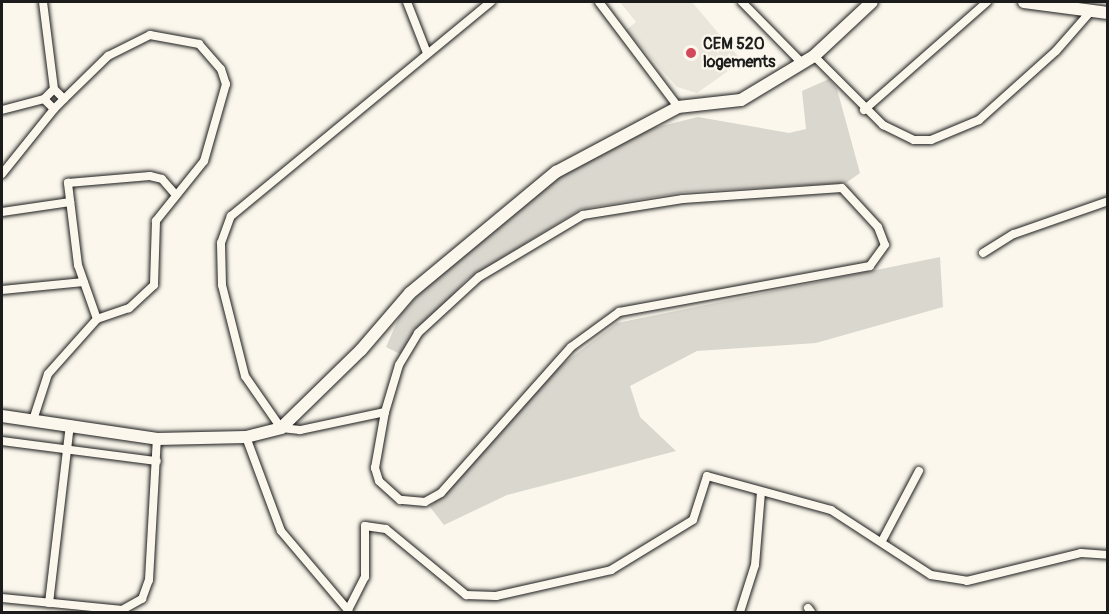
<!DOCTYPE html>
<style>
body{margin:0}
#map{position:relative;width:1109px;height:614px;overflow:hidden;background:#fbf7ec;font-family:Pangolin,sans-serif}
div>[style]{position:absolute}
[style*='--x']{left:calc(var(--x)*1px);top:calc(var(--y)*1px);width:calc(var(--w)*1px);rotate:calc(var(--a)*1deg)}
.built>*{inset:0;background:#eae6dc}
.green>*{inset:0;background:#dad7ce}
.roads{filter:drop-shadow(0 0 2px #1c1c1c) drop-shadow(0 0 2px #1c1c1c)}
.street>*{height:8px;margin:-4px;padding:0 4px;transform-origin:4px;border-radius:4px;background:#fbf7ec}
.secondary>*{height:12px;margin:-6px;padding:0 6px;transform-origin:6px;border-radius:6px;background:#fbf7ec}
.dots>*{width:16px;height:16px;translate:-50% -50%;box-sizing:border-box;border:3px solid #fbf7ec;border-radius:50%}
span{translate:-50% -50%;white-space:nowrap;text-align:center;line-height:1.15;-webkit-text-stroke:4.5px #fbf7ec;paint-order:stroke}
.poi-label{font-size:16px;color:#1c1c1c;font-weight:700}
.left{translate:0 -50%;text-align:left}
.frame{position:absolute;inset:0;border:3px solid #1c1c1c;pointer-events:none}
</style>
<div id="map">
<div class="built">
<i style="clip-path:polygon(620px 2px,692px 2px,742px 61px,697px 93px,677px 87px,626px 30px,636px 22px)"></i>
</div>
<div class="green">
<i style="clip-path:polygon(829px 79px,837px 89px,860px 173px,846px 183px,685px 192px,581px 209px,466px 280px,400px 354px,386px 347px,400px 315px,438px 273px,571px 168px,645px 130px,698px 117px,789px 133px,806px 129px,802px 91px)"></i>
<i style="clip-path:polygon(940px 257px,943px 307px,816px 343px,697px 351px,630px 386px,640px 417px,676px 451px,507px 495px,444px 525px,430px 507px,555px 370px,617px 323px)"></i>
</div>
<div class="roads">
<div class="street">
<i style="--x:43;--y:2;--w:88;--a:82.8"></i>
<i style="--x:407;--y:2;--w:55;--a:68.6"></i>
<i style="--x:599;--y:2;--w:131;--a:53"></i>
<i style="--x:742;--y:2;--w:86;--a:45.5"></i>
<i style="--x:814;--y:56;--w:98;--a:45"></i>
<i style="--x:883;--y:125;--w:34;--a:26"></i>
<i style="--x:914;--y:140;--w:17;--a:0"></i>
<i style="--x:931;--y:140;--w:52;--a:-22.6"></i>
<i style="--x:979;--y:120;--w:103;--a:-41.9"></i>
<i style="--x:1056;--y:51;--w:53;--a:-48.8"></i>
<i style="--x:64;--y:99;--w:62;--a:-44.3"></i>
<i style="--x:108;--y:56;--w:47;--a:-26.6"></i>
<i style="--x:150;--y:35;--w:50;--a:10.4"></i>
<i style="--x:199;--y:44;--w:33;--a:49"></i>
<i style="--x:221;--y:69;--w:16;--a:72"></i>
<i style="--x:226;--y:84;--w:80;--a:105.9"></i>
<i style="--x:204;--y:161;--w:77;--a:128.7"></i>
<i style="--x:156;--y:221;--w:64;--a:91.8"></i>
<i style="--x:154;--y:285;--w:34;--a:137"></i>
<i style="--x:129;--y:308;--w:34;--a:161"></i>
<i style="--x:2;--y:110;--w:43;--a:-14.7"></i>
<i style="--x:44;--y:99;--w:14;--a:-45"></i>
<i style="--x:54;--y:89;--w:14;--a:45"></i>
<i style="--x:64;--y:99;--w:14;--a:135"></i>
<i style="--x:54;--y:109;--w:14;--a:-135"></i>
<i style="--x:864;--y:110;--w:164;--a:-41.3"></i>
<i style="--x:2;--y:174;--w:83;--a:-51.3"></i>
<i style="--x:2;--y:212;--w:69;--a:-8.4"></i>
<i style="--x:983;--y:253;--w:36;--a:-32"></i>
<i style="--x:1014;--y:234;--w:100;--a:-19.3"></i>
<i style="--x:2;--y:290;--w:82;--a:-5.6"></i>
<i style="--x:385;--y:412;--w:49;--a:-73.4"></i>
<i style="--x:399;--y:365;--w:37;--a:-59"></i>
<i style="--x:418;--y:333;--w:83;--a:-42.6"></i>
<i style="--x:479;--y:277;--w:121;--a:-30.8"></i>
<i style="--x:583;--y:215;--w:101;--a:-9.1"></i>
<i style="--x:683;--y:199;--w:159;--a:-4"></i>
<i style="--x:842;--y:188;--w:53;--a:47.3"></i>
<i style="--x:878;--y:227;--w:19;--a:69"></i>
<i style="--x:885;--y:245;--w:26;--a:126"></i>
<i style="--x:870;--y:266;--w:255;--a:169.6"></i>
<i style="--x:619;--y:312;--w:59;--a:143.9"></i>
<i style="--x:571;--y:347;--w:195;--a:131.7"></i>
<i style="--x:441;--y:493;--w:18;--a:151"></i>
<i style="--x:425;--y:502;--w:25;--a:-175"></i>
<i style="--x:400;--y:500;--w:28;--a:-138"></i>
<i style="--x:379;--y:481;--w:14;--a:-107"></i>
<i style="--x:375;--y:468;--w:57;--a:-79.9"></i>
<i style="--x:385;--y:412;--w:87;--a:168"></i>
<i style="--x:300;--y:430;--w:19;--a:-174"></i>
<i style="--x:281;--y:428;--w:63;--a:-124.7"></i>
<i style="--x:245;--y:376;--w:94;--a:-104.2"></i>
<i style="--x:222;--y:285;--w:42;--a:-91.4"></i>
<i style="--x:221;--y:243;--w:29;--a:-70"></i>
<i style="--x:231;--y:216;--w:337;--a:-39.5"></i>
<i style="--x:34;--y:417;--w:45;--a:-72"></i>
<i style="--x:48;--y:374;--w:74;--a:-48.3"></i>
<i style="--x:97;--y:319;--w:57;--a:-109.4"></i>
<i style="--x:78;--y:265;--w:83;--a:-97"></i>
<i style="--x:68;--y:183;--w:82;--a:-4.9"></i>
<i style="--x:150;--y:176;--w:12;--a:14"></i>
<i style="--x:162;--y:179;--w:21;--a:49"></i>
<i style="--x:246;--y:437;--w:100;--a:69.6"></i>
<i style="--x:281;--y:531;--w:104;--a:49.7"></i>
<i style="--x:348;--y:610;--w:37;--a:-63"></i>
<i style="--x:365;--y:577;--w:51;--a:-90"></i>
<i style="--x:365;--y:526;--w:21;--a:8"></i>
<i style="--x:386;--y:529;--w:104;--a:39.5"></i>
<i style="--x:466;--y:595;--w:30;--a:2"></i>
<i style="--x:496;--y:596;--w:118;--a:-12.7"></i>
<i style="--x:611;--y:570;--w:96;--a:-31.4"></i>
<i style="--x:693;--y:520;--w:46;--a:-72.3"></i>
<i style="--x:707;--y:476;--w:129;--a:15.3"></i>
<i style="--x:831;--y:510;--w:119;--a:33"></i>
<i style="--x:931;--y:575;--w:36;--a:9"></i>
<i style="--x:967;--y:581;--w:117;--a:-13.8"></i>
<i style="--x:1081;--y:553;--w:27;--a:4"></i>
<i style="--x:2;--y:441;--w:156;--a:7.4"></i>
<i style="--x:883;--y:539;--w:77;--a:-62.1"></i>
<i style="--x:2;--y:598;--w:121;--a:5.7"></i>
<i style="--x:122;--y:610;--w:23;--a:-29"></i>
<i style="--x:142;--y:599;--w:20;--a:-70"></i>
<i style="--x:149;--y:580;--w:141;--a:-86.8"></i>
<i style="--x:49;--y:603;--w:180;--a:-83.3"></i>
<i style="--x:808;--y:608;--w:5;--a:53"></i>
<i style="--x:740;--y:612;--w:49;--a:-72.3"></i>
<i style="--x:755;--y:565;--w:73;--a:-85.3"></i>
</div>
<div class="secondary">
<i style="--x:1024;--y:2;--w:85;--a:7.5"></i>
<i style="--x:2;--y:416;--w:157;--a:8.4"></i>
<i style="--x:157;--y:439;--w:89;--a:-1.3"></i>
<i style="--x:246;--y:437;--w:36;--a:-14"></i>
<i style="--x:281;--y:428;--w:112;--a:-44.3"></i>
<i style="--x:361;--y:350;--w:75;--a:-49.3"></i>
<i style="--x:410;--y:293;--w:190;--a:-39.7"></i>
<i style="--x:556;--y:172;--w:138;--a:-28"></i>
<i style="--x:678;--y:107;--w:63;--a:-6.3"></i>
<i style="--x:741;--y:100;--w:85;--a:-31.1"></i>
<i style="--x:814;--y:56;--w:79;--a:-43"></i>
</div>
</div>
<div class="dots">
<i style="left:691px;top:53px;background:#d1495b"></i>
</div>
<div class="poi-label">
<span class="left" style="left:703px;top:53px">CEM 520<br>logements</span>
</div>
<div class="frame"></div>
</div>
